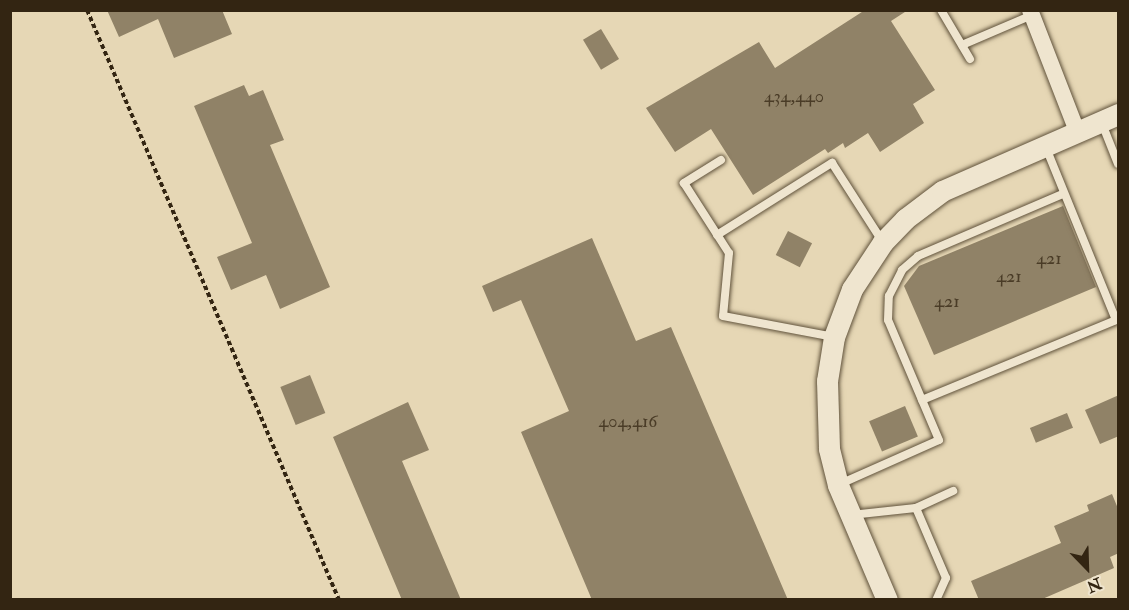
<!DOCTYPE html>
<style>
body{margin:0}
#map{position:relative;width:1129px;height:610px;overflow:hidden;background:#e6d7b5;font-family:"IM FELL Double Pica",serif}
div>[style]{position:absolute}
[style*='--x']{left:calc(var(--x)*1px);top:calc(var(--y)*1px);width:calc(var(--w)*1px);rotate:calc(var(--a)*1deg)}
.building>*{inset:0;background:#908267;transform-origin:0 0}
.path>*{height:4px;margin-top:-2px;transform-origin:0;background:repeating-linear-gradient(90deg,#332512 0 4.5px,transparent 0 7.5px)}
.roads{filter:drop-shadow(0 0 2px #60523b) drop-shadow(0 0 2px #60523b)}
.service>*{height:8px;margin:-4px;padding:0 4px;transform-origin:4px;border-radius:4px;background:#efe5cf}
.minor>*{height:16px;margin:-8px;padding:0 8px;transform-origin:8px;border-radius:8px;background:#efe5cf}
.tertiary>*{height:21px;margin:-10.5px;padding:0 10.5px;transform-origin:10.5px;border-radius:10.5px;background:#efe5cf}
span{translate:-50% -50%;white-space:nowrap;text-align:center;line-height:1.15;-webkit-text-stroke:5px #efe5cf;paint-order:stroke}
.number-label{font-size:18px;color:#4a3c27}
.number-label span{-webkit-text-stroke-width:0}
.frame{position:absolute;inset:0;border:12px solid #332512;pointer-events:none}
.north{position:absolute;left:1057px;top:538px;width:60px;height:60px;-webkit-text-stroke:4px #efe5cf;paint-order:stroke;rotate:157deg;font-size:16px;font-weight:700;line-height:24px;text-align:center;color:#332512}
.north::after{content:'';display:block;margin:auto;width:21px;height:27px;background:#332512;clip-path:polygon(50% 0,100% 100%,50% 72%,0 100%)}
</style>
<div id="map">
<div class="building">
<i style="clip-path:polygon(107px 10px,222px 10px,232px 34px,174px 58px,158px 19px,119px 37px)"></i>
<i style="clip-path:polygon(865px 10px,908px 10px,891px 21px,935px 90px,913px 104px,924px 123px,880px 152px,868px 133px,845px 148px,843px 143px,828px 153px,825px 149px,753px 195px,711px 129px,675px 152px,646px 108px,759px 42px,775px 68px)"></i>
<i style="left:601px;top:29px;width:35px;height:21px;rotate:59deg"></i>
<i style="clip-path:polygon(244px 85px,249px 96px,263px 90px,284px 140px,270px 145px,330px 287px,280px 309px,266px 275px,231px 290px,217px 257px,252px 243px,194px 106px)"></i>
<i style="clip-path:polygon(1063px 206px,1096px 287px,934px 355px,904px 286px,919px 266px)"></i>
<i style="left:788px;top:231px;width:27px;height:27px;rotate:27deg"></i>
<i style="clip-path:polygon(592px 238px,636px 341px,671px 327px,788px 600px,592px 600px,521px 432px,569px 411px,521px 300px,493px 312px,482px 286px)"></i>
<i style="left:310px;top:375px;width:41px;height:32px;rotate:68deg"></i>
<i style="clip-path:polygon(1119px 395px,1119px 436px,1100px 444px,1085px 410px)"></i>
<i style="clip-path:polygon(408px 402px,429px 450px,402px 461px,461px 600px,402px 600px,333px 437px)"></i>
<i style="left:905px;top:406px;width:33px;height:39px;rotate:67deg"></i>
<i style="left:1067px;top:413px;width:16px;height:40px;rotate:68deg"></i>
<i style="clip-path:polygon(1112px 494px,1119px 511px,1119px 553px,1110px 557px,1114px 568px,1040px 600px,979px 600px,971px 581px,1061px 543px,1054px 526px,1089px 511px,1087px 505px)"></i>
</div>
<div class="path">
<i style="--x:87;--y:10;--w:642;--a:66.87"></i>
</div>
<div class="roads">
<div class="service">
<i style="--x:941;--y:10;--w:57;--a:59.4"></i>
<i style="--x:962;--y:45;--w:76;--a:-23.2"></i>
<i style="--x:1101;--y:121;--w:46;--a:68.4"></i>
<i style="--x:721;--y:160;--w:44;--a:148.1"></i>
<i style="--x:684;--y:183;--w:83;--a:57.3"></i>
<i style="--x:729;--y:253;--w:63;--a:95.4"></i>
<i style="--x:723;--y:316;--w:113;--a:10.7"></i>
<i style="--x:717;--y:235;--w:136;--a:-32.1"></i>
<i style="--x:832;--y:163;--w:93;--a:57.3"></i>
<i style="--x:922;--y:400;--w:210;--a:-22.4"></i>
<i style="--x:1116;--y:320;--w:186;--a:-112.1"></i>
<i style="--x:840;--y:484;--w:108;--a:-24"></i>
<i style="--x:939;--y:440;--w:130;--a:-113"></i>
<i style="--x:888;--y:320;--w:24;--a:-88"></i>
<i style="--x:889;--y:296;--w:29;--a:-63"></i>
<i style="--x:902;--y:270;--w:21;--a:-41"></i>
<i style="--x:918;--y:256;--w:158;--a:-23.2"></i>
<i style="--x:916;--y:508;--w:76;--a:66.8"></i>
<i style="--x:946;--y:578;--w:24;--a:114"></i>
<i style="--x:851;--y:515;--w:65;--a:-6.1"></i>
<i style="--x:916;--y:508;--w:41;--a:-24.7"></i>
</div>
<div class="minor">
<i style="--x:1030;--y:10;--w:130;--a:68.8"></i>
</div>
<div class="tertiary">
<i style="--x:887;--y:600;--w:125;--a:-113.1"></i>
<i style="--x:838;--y:485;--w:38;--a:-104"></i>
<i style="--x:829;--y:448;--w:67;--a:-91.7"></i>
<i style="--x:827;--y:381;--w:45;--a:-81"></i>
<i style="--x:834;--y:337;--w:51;--a:-69.4"></i>
<i style="--x:852;--y:289;--w:56;--a:-56.6"></i>
<i style="--x:883;--y:242;--w:32;--a:-46"></i>
<i style="--x:905;--y:219;--w:46;--a:-37.1"></i>
<i style="--x:942;--y:191;--w:192;--a:-23.6"></i>
</div>
</div>
<div class="number-label">
<span style="left:794px;top:97px">434,440</span>
<span style="left:1049px;top:259px">421</span>
<span style="left:1009px;top:277px">421</span>
<span style="left:947px;top:302px">421</span>
<span style="left:628px;top:422px">404,416</span>
</div>
<div class="frame"></div>
<div class="north">N</div>
</div>
